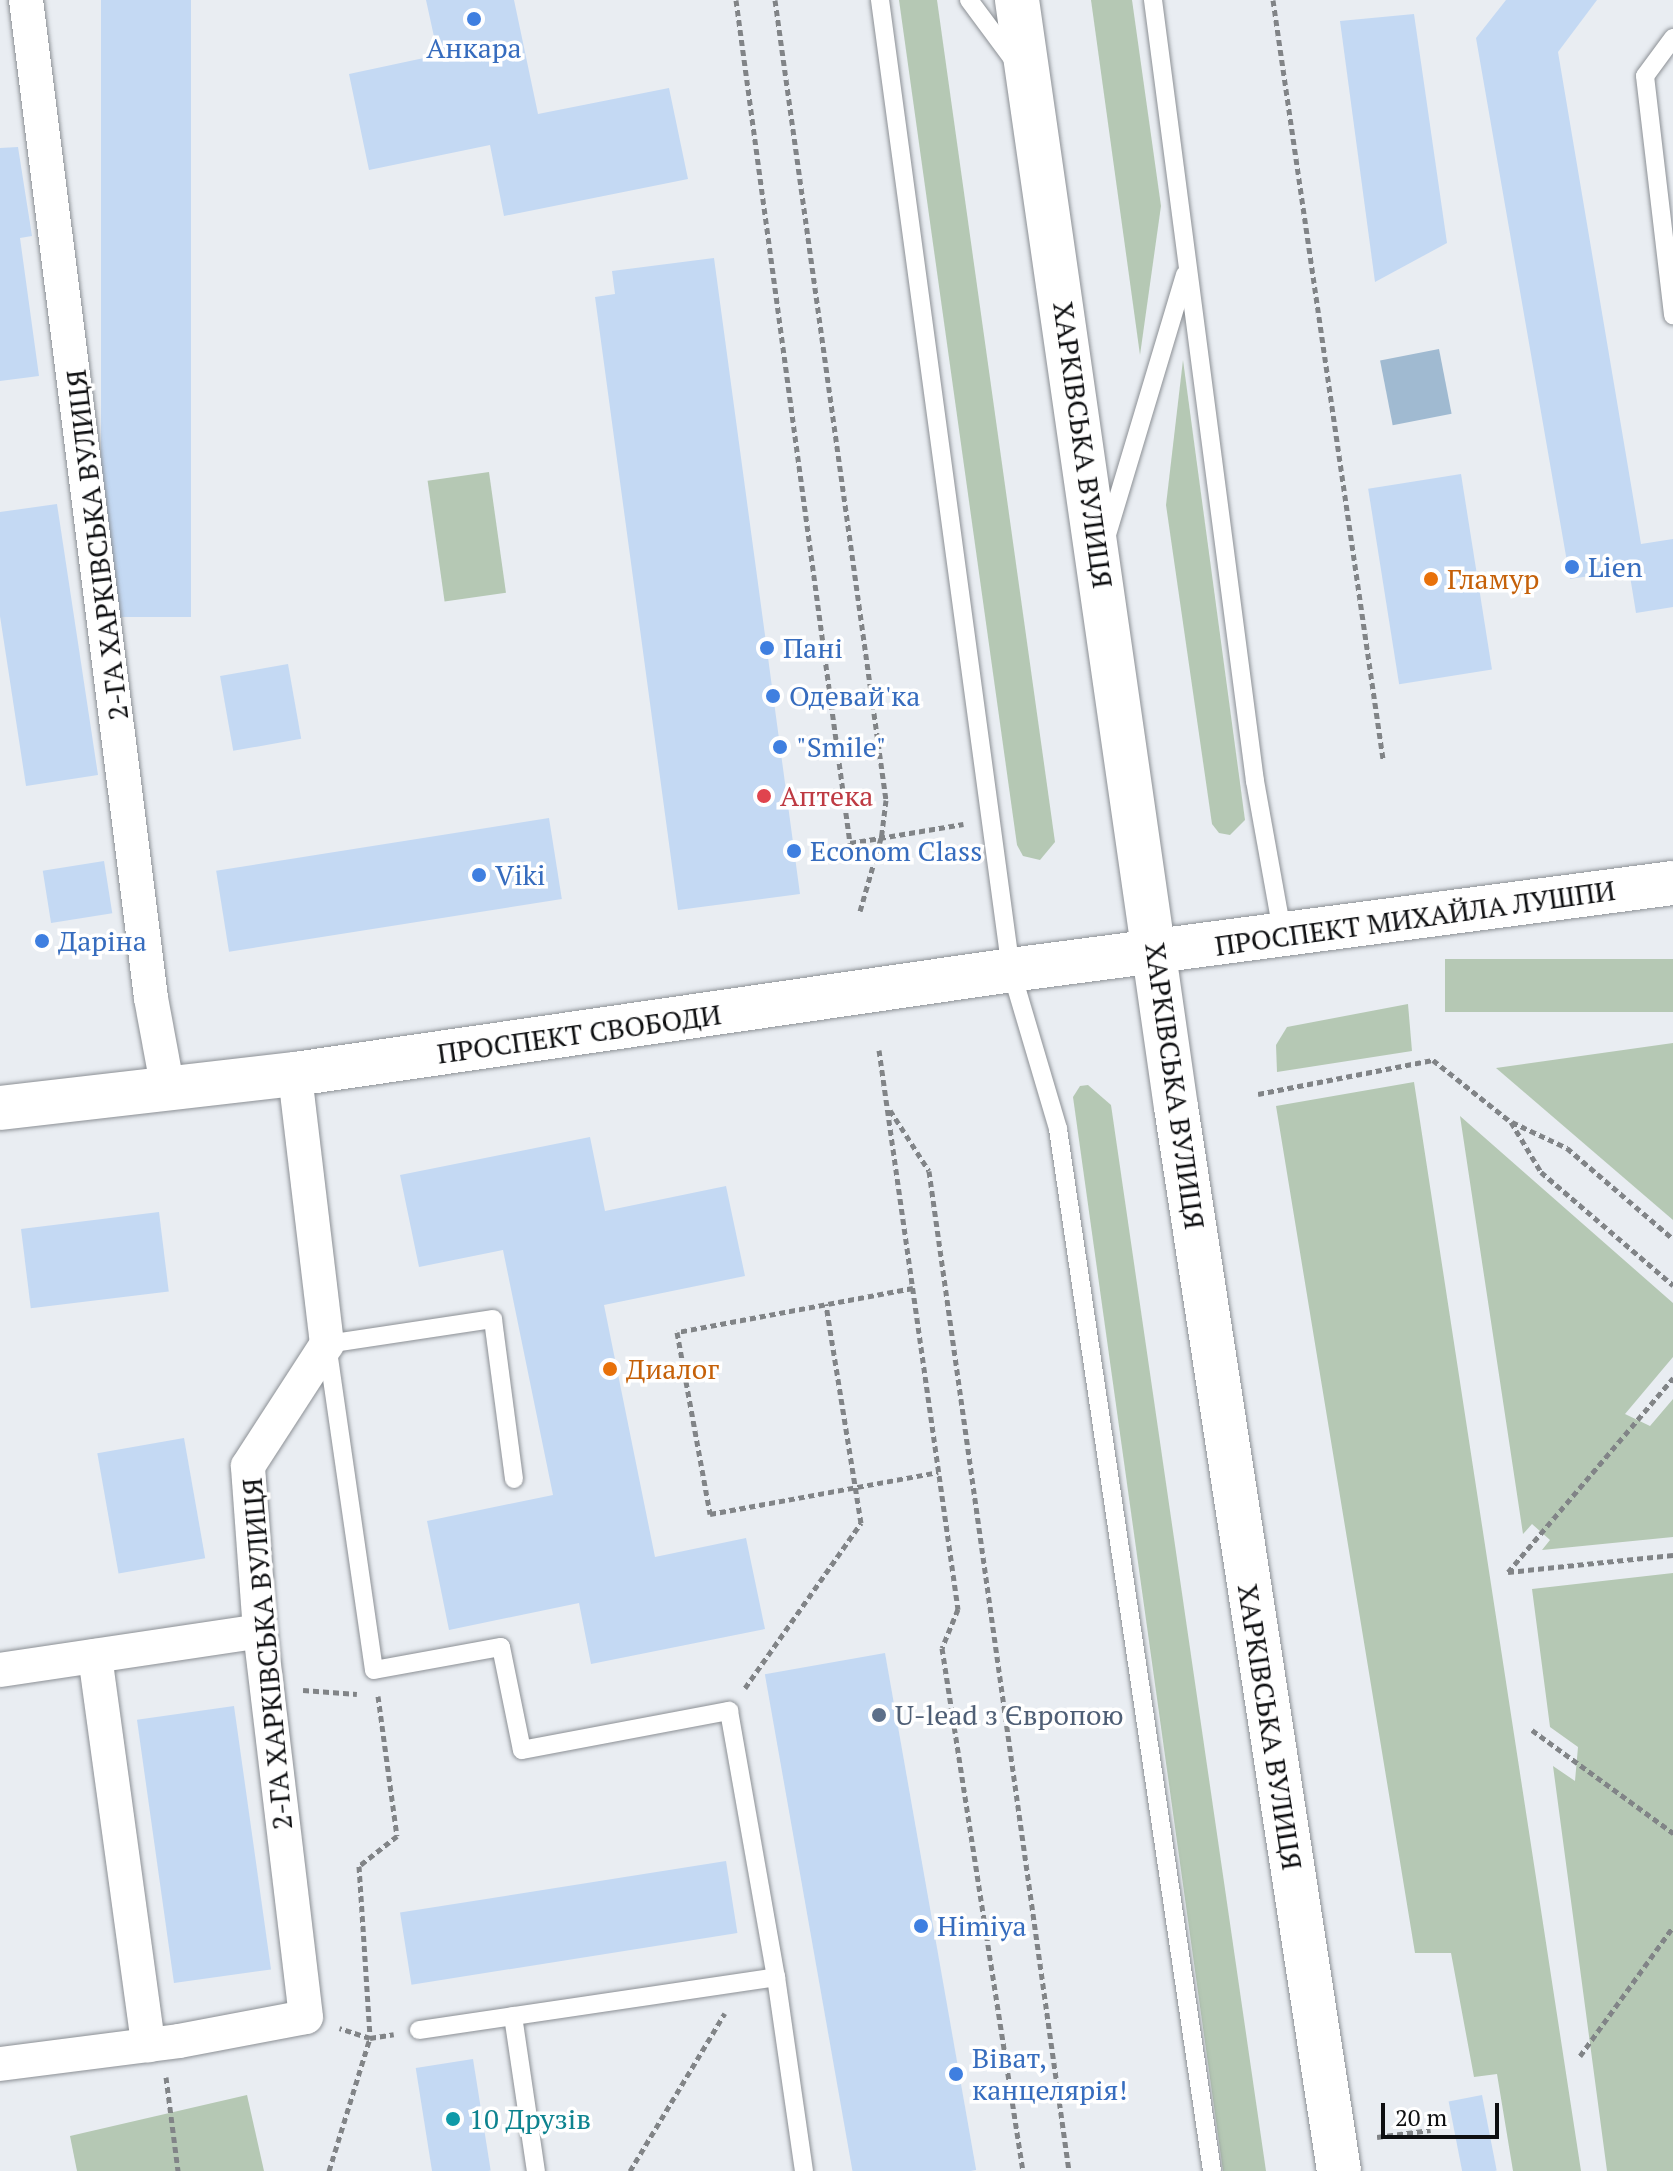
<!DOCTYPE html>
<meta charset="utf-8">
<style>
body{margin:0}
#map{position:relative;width:1673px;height:2171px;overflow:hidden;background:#e9edf2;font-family:"PT Serif",serif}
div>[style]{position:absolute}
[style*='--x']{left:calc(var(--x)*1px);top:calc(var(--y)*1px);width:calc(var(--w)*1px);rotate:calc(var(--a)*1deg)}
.green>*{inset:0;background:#b5c8b4;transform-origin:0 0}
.water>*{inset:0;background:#a0bad1;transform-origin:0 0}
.building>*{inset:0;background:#c4d9f3;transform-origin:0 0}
.path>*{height:5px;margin-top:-2.5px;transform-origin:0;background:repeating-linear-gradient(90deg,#818487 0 6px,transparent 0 10px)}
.roads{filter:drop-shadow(0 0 2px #8c9095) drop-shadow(0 0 2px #8c9095)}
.service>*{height:18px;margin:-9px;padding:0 9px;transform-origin:9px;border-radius:9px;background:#fff}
.minor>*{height:34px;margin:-17px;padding:0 17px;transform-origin:17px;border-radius:17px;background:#fff}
.primary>*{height:44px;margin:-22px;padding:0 22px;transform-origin:22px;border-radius:22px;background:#fff}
.dots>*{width:22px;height:22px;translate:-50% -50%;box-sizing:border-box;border:4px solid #fff;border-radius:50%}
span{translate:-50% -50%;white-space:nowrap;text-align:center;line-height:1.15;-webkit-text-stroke:7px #fff;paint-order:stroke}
.shop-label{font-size:28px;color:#366cbe}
.left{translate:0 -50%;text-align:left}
.street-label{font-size:28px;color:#0e0f11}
.food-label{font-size:28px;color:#c56008}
.health-label{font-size:28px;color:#be3a42}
.service-label{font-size:28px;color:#4e5e75}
.culture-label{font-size:28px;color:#0d838f}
.scale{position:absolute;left:1381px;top:2103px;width:118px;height:36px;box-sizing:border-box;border:4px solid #0e0f11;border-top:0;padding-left:10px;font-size:24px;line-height:28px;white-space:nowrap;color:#0e0f11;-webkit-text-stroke:6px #fff;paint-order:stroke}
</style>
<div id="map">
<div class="green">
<i style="clip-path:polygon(899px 0,937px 0,1055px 842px,1040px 860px,1023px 856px,1017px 845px)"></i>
<i style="clip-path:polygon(1091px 0,1132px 0,1161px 206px,1140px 355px)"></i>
<i style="clip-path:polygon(1183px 360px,1245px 820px,1230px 835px,1219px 833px,1212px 824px,1166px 505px)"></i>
<i style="left:489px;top:472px;width:122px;height:62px;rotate:82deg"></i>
<i style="left:1673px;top:959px;width:53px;height:228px;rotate:90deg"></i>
<i style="clip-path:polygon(1408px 1004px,1412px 1051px,1277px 1072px,1276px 1045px,1287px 1027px)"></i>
<i style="clip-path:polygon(1673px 1043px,1673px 1220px,1496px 1068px)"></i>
<i style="clip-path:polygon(1414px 1082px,1581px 2171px,1513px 2171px,1497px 2074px,1474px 2077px,1451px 1953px,1415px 1953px,1276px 1106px)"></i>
<i style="clip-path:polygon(1088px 1085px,1111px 1105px,1266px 2171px,1223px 2171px,1073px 1097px,1080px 1086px)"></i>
<i style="clip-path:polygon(1460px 1116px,1673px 1303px,1673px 1357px,1625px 1414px,1650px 1426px,1673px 1399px,1673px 1537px,1542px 1550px,1550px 1540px,1532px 1524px,1523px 1534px)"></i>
<i style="clip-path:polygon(1673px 1573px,1673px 2171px,1607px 2171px,1553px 1766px,1575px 1781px,1578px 1747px,1550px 1727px,1532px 1589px)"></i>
<i style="clip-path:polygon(247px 2095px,264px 2171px,77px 2171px,70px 2136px)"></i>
</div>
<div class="water">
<i style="left:1439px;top:349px;width:66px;height:60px;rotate:79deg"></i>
</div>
<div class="building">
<i style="left:101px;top:0;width:90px;height:617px"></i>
<i style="clip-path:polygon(426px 0,514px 0,538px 114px,669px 88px,688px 179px,504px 216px,490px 145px,369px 170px,349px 74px,438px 55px)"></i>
<i style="clip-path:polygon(1506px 0,1597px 0,1558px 52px,1641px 544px,1673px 539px,1673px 607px,1636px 613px,1629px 570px,1570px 579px,1476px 38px)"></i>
<i style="clip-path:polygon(1414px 14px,1447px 243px,1375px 282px,1340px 21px)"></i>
<i style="clip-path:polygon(18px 147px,32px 236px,20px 238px,39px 376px,0 381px,0 148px)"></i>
<i style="clip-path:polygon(714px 258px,800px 894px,678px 910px,595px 297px,615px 294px,612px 271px)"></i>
<i style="left:1461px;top:474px;width:198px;height:94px;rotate:81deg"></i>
<i style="clip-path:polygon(57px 504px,98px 775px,26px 786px,0 616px,0 512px)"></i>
<i style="left:288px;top:664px;width:76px;height:69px;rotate:80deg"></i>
<i style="left:549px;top:818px;width:82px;height:337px;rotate:81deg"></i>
<i style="left:104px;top:861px;width:53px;height:62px;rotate:81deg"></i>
<i style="clip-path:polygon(590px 1137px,605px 1211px,726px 1186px,745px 1276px,604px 1305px,655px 1557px,746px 1538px,765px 1629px,591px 1664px,579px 1603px,449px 1630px,427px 1521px,553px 1495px,503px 1250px,419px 1267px,400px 1175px)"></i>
<i style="left:159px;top:1212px;width:80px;height:139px;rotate:83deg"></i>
<i style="left:184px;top:1438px;width:122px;height:88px;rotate:80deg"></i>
<i style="left:885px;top:1653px;width:525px;height:122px;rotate:80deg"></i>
<i style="left:234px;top:1706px;width:266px;height:98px;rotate:82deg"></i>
<i style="left:726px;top:1861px;width:73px;height:330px;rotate:81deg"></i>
<i style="left:473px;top:2059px;width:113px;height:58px;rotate:81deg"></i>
<i style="left:1482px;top:2095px;width:77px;height:34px;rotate:79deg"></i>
</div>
<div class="path">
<i style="--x:736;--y:0;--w:851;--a:82.3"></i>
<i style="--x:850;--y:843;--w:115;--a:-9.5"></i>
<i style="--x:775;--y:0;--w:808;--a:82.1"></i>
<i style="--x:886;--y:800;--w:38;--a:97"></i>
<i style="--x:881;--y:838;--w:76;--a:106"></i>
<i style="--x:1273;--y:0;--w:767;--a:81.75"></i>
<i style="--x:879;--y:1050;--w:565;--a:81.96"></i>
<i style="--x:958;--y:1609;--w:42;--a:112.3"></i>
<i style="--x:942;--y:1648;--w:529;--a:81.2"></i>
<i style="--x:1258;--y:1094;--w:178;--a:-11"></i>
<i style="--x:1433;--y:1060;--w:100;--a:38.5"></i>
<i style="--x:1511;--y:1122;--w:58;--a:59"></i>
<i style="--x:1541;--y:1172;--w:174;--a:40.6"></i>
<i style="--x:890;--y:1110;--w:72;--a:57.4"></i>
<i style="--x:929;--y:1171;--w:1010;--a:82.03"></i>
<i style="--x:1512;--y:1122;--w:61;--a:25.3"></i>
<i style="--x:1567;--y:1148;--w:140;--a:40.6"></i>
<i style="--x:913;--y:1288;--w:240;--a:169.4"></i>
<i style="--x:677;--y:1332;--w:185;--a:79.7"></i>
<i style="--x:710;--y:1514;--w:232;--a:-10.4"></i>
<i style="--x:1508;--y:1572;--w:255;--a:-49.6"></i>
<i style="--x:1508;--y:1572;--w:166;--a:-5.9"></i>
<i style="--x:745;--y:1688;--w:202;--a:-54.9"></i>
<i style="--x:861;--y:1523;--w:222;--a:-99.1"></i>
<i style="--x:303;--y:1690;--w:54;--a:4.2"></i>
<i style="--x:378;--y:1696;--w:141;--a:82.3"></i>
<i style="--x:397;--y:1836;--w:48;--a:141.7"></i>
<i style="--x:359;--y:1866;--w:172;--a:86.3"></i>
<i style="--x:370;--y:2038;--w:24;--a:-9"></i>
<i style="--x:1532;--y:1730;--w:175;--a:36.1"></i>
<i style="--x:1580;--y:2056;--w:159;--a:-54.2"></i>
<i style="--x:166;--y:2077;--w:95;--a:82.7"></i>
<i style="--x:1377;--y:2137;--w:54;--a:-7.4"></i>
<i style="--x:329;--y:2171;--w:139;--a:-72.9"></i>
<i style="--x:370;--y:2038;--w:32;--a:-162"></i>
<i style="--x:630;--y:2171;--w:184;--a:-59"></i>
</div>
<div class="roads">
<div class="service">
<i style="--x:880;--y:0;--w:979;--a:82.31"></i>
<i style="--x:1011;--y:970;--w:166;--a:73.5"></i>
<i style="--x:1058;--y:1129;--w:1053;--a:81.59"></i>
<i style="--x:969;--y:0;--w:77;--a:53.4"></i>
<i style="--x:1153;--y:0;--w:788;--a:82.56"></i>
<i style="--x:1255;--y:781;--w:158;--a:79.8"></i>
<i style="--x:1673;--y:38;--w:47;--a:126.4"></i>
<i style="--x:1645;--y:76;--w:241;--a:83.3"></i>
<i style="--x:1106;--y:538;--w:275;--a:-73.3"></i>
<i style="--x:514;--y:1479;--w:161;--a:-97.5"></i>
<i style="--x:493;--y:1319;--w:168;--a:171.4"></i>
<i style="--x:327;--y:1344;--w:329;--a:81.8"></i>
<i style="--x:374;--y:1670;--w:129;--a:-10.3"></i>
<i style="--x:501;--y:1647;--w:105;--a:78.5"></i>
<i style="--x:522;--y:1750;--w:211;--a:-10.7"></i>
<i style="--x:729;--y:1711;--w:270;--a:80"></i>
<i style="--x:776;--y:1977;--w:196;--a:81.8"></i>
<i style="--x:513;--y:2016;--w:157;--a:81.6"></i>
<i style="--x:419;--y:2030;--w:361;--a:-8.4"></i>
</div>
<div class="minor">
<i style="--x:26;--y:0;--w:1006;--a:82.86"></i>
<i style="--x:151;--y:998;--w:94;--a:79.5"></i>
<i style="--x:95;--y:1656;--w:393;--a:82.2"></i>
<i style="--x:0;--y:1670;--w:263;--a:-8.5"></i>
<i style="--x:0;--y:2064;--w:180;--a:-7.3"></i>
<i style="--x:179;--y:2041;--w:129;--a:-10.7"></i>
<i style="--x:306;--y:2017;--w:389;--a:-96.8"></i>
<i style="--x:260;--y:1631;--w:165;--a:-94.2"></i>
<i style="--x:248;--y:1466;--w:145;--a:-57.1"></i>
<i style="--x:327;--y:1344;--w:272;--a:-96.8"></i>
</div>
<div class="primary">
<i style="--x:1017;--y:0;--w:1118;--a:81.83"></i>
<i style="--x:1176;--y:1107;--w:1076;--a:81.29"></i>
<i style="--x:0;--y:1108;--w:297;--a:-6.6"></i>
<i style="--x:295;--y:1074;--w:724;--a:-8.26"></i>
<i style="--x:1011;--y:970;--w:668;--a:-7.49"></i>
</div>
</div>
<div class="dots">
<i style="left:474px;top:19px;background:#3f7fe0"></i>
<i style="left:1572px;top:567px;background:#3f7fe0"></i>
<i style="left:1431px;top:579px;background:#e8710a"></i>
<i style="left:767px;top:648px;background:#3f7fe0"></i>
<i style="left:773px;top:696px;background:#3f7fe0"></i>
<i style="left:780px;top:747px;background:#3f7fe0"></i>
<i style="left:764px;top:796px;background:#e0444e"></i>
<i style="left:794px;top:851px;background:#3f7fe0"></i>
<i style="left:479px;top:875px;background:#3f7fe0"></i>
<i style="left:42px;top:941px;background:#3f7fe0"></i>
<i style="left:610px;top:1369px;background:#e8710a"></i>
<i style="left:879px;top:1715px;background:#5c6f8a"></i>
<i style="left:921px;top:1926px;background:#3f7fe0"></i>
<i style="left:956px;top:2074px;background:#3f7fe0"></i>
<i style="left:453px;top:2119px;background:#0f9aa8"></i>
</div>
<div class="shop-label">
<span style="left:474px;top:48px">Анкара</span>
<span class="left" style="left:1588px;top:567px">Lien</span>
<span class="left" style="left:783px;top:648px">Пані</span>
<span class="left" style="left:789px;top:696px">Одевай'ка</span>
<span class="left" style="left:796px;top:747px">"Smile"</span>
<span class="left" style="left:810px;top:851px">Econom Class</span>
<span class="left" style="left:495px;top:875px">Viki</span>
<span class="left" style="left:58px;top:941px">Даріна</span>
<span class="left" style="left:937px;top:1926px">Himiya</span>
<span class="left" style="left:972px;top:2074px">Віват,<br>канцелярія!</span>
</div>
<div class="street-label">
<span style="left:1083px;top:445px;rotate:82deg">ХАРКІВСЬКА ВУЛИЦЯ</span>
<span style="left:97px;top:545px;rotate:-97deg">2-ГА ХАРКІВСЬКА ВУЛИЦЯ</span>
<span style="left:1415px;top:918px;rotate:-8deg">ПРОСПЕКТ МИХАЙЛА ЛУШПИ</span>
<span style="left:579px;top:1034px;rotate:-8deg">ПРОСПЕКТ СВОБОДИ</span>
<span style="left:1175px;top:1086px;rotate:82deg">ХАРКІВСЬКА ВУЛИЦЯ</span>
<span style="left:267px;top:1654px;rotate:-95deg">2-ГА ХАРКІВСЬКА ВУЛИЦЯ</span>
<span style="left:1270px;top:1727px;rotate:81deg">ХАРКІВСЬКА ВУЛИЦЯ</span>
</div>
<div class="food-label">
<span class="left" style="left:1447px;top:579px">Гламур</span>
<span class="left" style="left:626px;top:1369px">Диалог</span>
</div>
<div class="health-label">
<span class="left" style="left:780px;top:796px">Аптека</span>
</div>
<div class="service-label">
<span class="left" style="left:895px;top:1715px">U-lead з Європою</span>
</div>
<div class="culture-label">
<span class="left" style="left:469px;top:2119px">10 Друзів</span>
</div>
<div class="scale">20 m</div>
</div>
